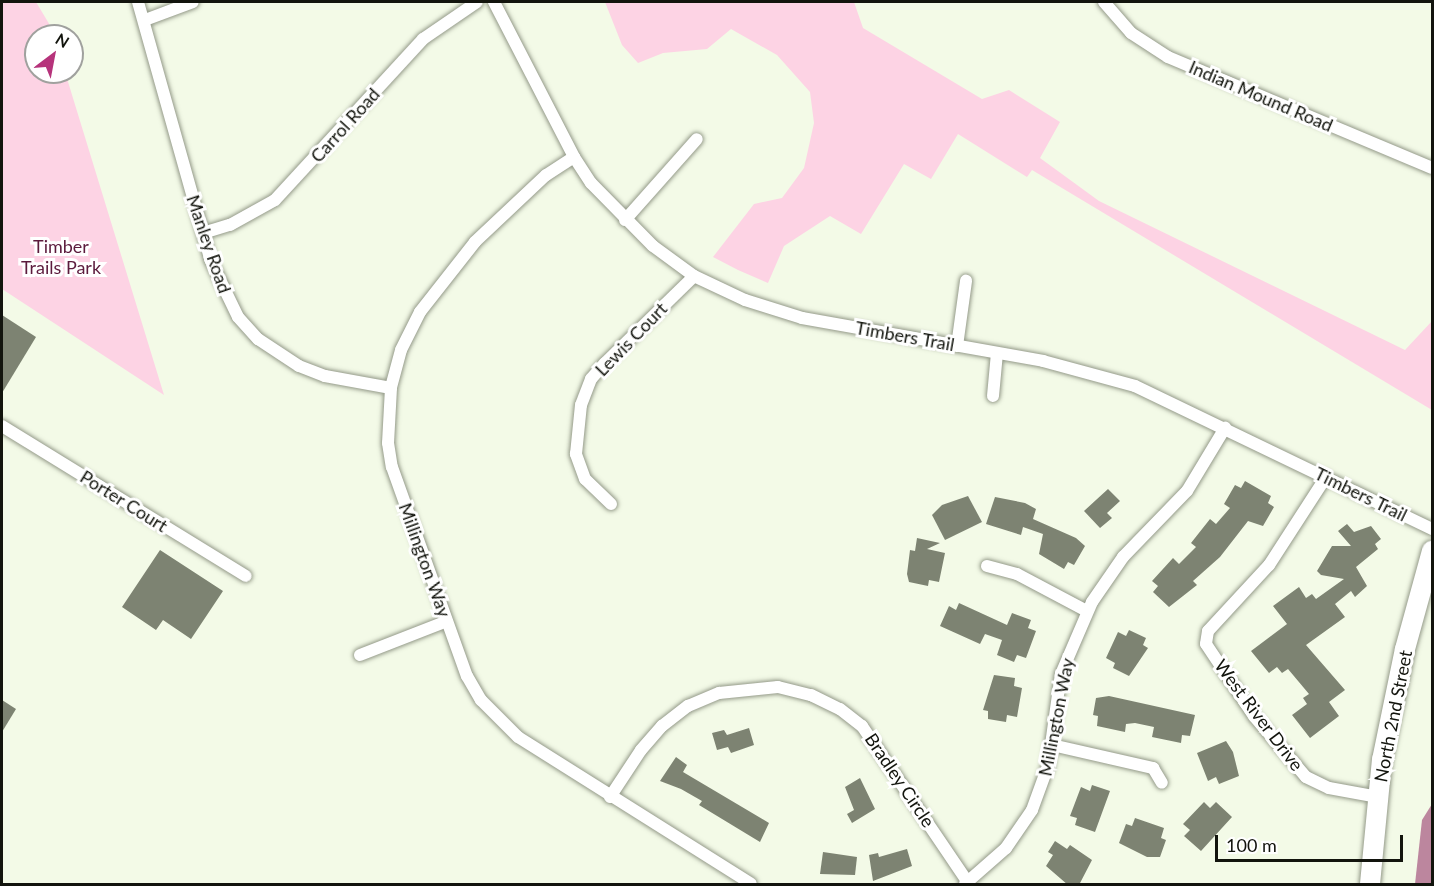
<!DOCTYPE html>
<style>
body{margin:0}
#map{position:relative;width:1434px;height:886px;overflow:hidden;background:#f3fae7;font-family:Lato,sans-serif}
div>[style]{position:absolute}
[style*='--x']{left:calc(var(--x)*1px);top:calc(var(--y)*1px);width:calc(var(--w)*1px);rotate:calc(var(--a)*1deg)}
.green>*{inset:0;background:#fdd3e4}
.water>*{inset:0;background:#bc869e}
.building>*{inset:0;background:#7d8372}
.roads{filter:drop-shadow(0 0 2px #949a89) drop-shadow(0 0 2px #949a89)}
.street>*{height:12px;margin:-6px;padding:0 6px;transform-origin:6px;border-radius:6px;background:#fff}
.primary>*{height:20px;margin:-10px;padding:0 10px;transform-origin:10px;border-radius:10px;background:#fff}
span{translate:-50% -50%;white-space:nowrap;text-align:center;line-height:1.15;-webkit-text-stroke:6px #fff;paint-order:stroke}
.street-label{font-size:18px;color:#12140d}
.park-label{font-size:18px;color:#5c1b3d}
.frame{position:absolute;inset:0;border:3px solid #12140d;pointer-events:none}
.north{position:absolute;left:24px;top:24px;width:60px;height:60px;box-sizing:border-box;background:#fff;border:2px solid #a0a19e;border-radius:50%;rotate:32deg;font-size:16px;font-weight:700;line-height:24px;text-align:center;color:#12140d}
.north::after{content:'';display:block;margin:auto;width:21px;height:27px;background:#b6337b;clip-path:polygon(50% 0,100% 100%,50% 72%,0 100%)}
.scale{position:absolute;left:1215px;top:835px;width:188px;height:27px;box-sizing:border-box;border:3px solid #12140d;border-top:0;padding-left:8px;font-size:18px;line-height:21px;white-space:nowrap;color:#12140d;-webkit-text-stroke:4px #fff;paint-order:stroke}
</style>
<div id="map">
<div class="green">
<i style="clip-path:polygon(2px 2px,36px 2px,51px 27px,54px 36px,36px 36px,36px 72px,65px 72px,164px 395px,2px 289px)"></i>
<i style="clip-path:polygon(605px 2px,854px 2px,863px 28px,982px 99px,1009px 90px,1060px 122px,1040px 158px,1099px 201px,1405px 350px,1432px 321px,1432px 410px,1032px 170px,1027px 177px,958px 134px,931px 179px,904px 164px,861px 234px,830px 216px,784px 246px,768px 283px,738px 270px,713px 257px,754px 204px,782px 198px,804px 168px,814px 123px,810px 92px,777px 55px,731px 29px,707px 49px,663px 53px,638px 63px,622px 45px)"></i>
</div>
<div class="water">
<i style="clip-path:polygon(1432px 804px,1432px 884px,1415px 884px,1422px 820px)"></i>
</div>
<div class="building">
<i style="clip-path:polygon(2px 315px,36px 337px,2px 393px)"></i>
<i style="clip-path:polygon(1245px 481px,1271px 496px,1268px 503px,1274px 507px,1263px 526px,1248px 521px,1220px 557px,1193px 581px,1197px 585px,1169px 607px,1153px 592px,1158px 586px,1152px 581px,1173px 558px,1179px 564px,1196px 547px,1191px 543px,1210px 519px,1216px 524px,1230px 508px,1224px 504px,1235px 485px,1241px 488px)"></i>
<i style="clip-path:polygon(1108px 489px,1120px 501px,1107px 513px,1112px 518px,1100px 528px,1084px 511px)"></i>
<i style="clip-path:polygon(968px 496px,982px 522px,945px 540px,932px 515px,942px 505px)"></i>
<i style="clip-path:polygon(995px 497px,1025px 503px,1036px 509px,1033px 519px,1076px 538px,1085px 546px,1074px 565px,1068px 562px,1064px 569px,1039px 554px,1043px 534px,1023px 527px,1021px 535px,986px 524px)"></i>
<i style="clip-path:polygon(1347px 524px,1354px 532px,1371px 526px,1381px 539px,1375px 544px,1378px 549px,1356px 567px,1367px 586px,1355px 597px,1351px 591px,1335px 604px,1345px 617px,1306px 645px,1345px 690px,1329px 702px,1339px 716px,1310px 738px,1292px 715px,1307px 704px,1303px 698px,1309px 694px,1288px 669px,1282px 673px,1277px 667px,1269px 673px,1251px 651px,1287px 624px,1273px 606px,1299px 587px,1306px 598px,1312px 594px,1316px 599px,1344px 579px,1321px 575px,1317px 571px,1332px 546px,1351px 546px,1338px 531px)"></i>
<i style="clip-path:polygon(917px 538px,940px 543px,927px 549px,945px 553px,939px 582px,929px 580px,928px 586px,909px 582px,907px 574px,910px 550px,915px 551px)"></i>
<i style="clip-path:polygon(160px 550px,223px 591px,191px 639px,163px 620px,156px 630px,122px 607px)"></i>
<i style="clip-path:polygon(959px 603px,1007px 625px,1012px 613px,1031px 620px,1028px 628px,1036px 631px,1026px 658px,1017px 655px,1014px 662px,997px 655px,1002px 640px,985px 634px,980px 644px,940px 626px,949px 606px,956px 610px)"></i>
<i style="clip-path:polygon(1129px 630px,1146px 638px,1143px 645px,1148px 648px,1129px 676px,1113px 668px,1115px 663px,1106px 658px,1118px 632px,1126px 636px)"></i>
<i style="clip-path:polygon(994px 675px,1015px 678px,1014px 686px,1022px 688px,1017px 717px,1007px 715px,1006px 722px,988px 719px,988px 711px,983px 710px)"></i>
<i style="clip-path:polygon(1109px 696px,1195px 715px,1190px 736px,1182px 735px,1181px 743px,1152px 737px,1154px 727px,1135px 723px,1126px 724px,1125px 732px,1097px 726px,1098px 716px,1093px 715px,1096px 698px)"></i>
<i style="clip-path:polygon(2px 700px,16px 709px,2px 732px)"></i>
<i style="clip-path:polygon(749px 728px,754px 745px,731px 753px,728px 747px,717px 750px,712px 733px,724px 730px,727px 735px)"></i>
<i style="clip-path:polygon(1226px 741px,1233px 752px,1239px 776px,1219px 784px,1216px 777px,1208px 781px,1197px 753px)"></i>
<i style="clip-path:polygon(676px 757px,687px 765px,683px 772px,769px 823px,760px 842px,699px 805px,702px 801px,681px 789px,660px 781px)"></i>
<i style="clip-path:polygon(860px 778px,875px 809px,852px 823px,847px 814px,854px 810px,845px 787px)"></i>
<i style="clip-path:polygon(1092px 785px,1110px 791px,1095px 832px,1075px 825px,1077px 818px,1070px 816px,1081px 787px,1090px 791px)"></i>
<i style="clip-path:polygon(1204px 802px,1210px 808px,1216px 802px,1232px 817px,1201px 851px,1184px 836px,1190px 830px,1183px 824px)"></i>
<i style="clip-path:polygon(1135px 818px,1164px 828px,1161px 838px,1166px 840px,1160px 857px,1147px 857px,1119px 843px,1126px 824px,1132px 826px)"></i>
<i style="clip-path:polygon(1055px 841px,1067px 849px,1070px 845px,1092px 860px,1079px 885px,1068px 885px,1046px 866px,1053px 855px,1048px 852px)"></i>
<i style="clip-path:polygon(907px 849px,912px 866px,873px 881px,869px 855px,878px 853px,879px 857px)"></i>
<i style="clip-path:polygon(823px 852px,857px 857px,855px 875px,820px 874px)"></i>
</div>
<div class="roads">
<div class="street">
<i style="--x:138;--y:2;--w:267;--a:74.3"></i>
<i style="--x:210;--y:259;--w:64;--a:64.2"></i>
<i style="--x:238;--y:317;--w:30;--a:48"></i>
<i style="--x:258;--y:339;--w:49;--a:33.4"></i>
<i style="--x:299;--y:366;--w:28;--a:21"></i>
<i style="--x:325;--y:376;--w:67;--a:10.3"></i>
<i style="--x:494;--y:2;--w:174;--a:62.7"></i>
<i style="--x:574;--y:157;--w:31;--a:57"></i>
<i style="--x:591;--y:183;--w:88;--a:45.5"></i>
<i style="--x:653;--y:246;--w:51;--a:36.2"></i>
<i style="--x:694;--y:276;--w:56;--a:25.2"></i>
<i style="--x:745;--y:300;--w:60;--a:17.5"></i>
<i style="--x:802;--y:318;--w:245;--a:10.1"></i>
<i style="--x:1043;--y:361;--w:95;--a:15.2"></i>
<i style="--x:1135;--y:386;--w:330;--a:25.7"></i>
<i style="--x:1104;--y:2;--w:41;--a:48.9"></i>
<i style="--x:1131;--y:33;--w:44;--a:33"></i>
<i style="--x:1168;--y:57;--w:286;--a:22.8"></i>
<i style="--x:145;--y:20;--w:51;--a:-20.6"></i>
<i style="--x:574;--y:157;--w:33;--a:147"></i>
<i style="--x:546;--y:175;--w:98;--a:136.7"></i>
<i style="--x:475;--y:242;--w:89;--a:128.2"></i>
<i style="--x:420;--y:312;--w:42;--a:116.6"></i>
<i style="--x:401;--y:350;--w:39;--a:105"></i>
<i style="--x:391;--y:388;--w:55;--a:93.1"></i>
<i style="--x:388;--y:443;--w:24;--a:81"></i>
<i style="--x:392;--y:467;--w:222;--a:70.3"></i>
<i style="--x:467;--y:676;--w:28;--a:60"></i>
<i style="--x:481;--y:700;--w:52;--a:45"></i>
<i style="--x:518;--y:737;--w:275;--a:32.2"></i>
<i style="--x:625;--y:220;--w:108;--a:-48.4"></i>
<i style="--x:203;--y:233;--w:28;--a:-17"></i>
<i style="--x:230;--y:225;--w:51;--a:-29.1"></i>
<i style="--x:275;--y:200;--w:219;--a:-47.4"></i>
<i style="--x:423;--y:39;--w:65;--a:-34.4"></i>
<i style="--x:957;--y:346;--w:66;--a:-82.1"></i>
<i style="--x:993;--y:396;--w:43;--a:-84.7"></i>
<i style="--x:2;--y:426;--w:286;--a:31.6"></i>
<i style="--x:1326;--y:477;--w:105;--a:122.9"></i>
<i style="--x:1269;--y:565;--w:90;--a:132.7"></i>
<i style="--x:1208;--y:631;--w:13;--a:99"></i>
<i style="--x:1206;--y:644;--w:87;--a:56.3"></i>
<i style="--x:1254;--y:716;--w:80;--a:49.6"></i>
<i style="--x:1306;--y:777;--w:25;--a:26"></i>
<i style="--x:1329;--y:788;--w:50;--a:10.4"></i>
<i style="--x:611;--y:504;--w:36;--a:-136"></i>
<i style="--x:585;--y:479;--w:27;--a:-110"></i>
<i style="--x:576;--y:454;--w:49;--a:-84.2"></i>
<i style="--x:581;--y:405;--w:28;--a:-69"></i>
<i style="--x:591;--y:379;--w:21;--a:-49"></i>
<i style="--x:605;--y:363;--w:124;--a:-44.3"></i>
<i style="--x:987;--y:566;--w:31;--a:15"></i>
<i style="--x:1017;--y:574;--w:79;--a:27.9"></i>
<i style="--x:360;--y:655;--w:93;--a:-21.3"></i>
<i style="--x:1052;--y:745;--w:104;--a:12.8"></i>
<i style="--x:1153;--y:768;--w:17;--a:59"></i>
<i style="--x:610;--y:797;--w:56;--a:-56.6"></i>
<i style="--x:641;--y:750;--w:32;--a:-49"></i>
<i style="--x:662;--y:726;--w:33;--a:-38"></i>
<i style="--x:688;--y:706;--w:34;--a:-23"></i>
<i style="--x:719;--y:693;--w:59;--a:-5.8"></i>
<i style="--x:778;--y:687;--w:34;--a:14"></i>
<i style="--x:811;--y:695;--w:32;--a:26"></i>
<i style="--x:840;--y:709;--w:28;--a:38"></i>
<i style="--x:862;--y:726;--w:191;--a:55.9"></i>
<i style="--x:965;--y:884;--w:55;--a:-41.3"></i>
<i style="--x:1006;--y:848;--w:46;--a:-55.6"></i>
<i style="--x:1032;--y:810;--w:47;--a:-70"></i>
<i style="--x:1048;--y:766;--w:93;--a:-82"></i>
<i style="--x:1061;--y:674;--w:78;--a:-66.7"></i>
<i style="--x:1092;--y:602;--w:55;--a:-55.4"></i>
<i style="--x:1123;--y:557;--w:92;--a:-45.9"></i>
<i style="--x:1187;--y:491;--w:74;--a:-58.9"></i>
</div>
<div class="primary">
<i style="--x:1370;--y:884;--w:125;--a:-84.5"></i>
<i style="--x:1382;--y:760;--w:113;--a:-78.3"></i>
<i style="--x:1405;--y:649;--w:102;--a:-74.6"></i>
</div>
</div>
<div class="street-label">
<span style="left:1261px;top:96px;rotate:23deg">Indian Mound Road</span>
<span style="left:345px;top:125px;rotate:-48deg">Carrol Road</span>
<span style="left:209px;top:244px;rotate:71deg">Manley Road</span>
<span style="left:905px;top:336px;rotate:10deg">Timbers Trail</span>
<span style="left:631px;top:339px;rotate:-46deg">Lewis Court</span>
<span style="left:1361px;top:494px;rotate:26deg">Timbers Trail</span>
<span style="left:124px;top:501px;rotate:32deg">Porter Court</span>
<span style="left:425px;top:560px;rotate:70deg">Millington Way</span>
<span style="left:1259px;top:715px;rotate:53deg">West River Drive</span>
<span style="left:1393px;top:716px;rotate:-79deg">North 2nd Street</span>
<span style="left:1056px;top:717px;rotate:-79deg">Millington Way</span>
<span style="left:900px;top:780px;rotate:56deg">Bradley Circle</span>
</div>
<div class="park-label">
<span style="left:61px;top:257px">Timber<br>Trails Park</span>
</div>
<div class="frame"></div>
<div class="north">N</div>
<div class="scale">100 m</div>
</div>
